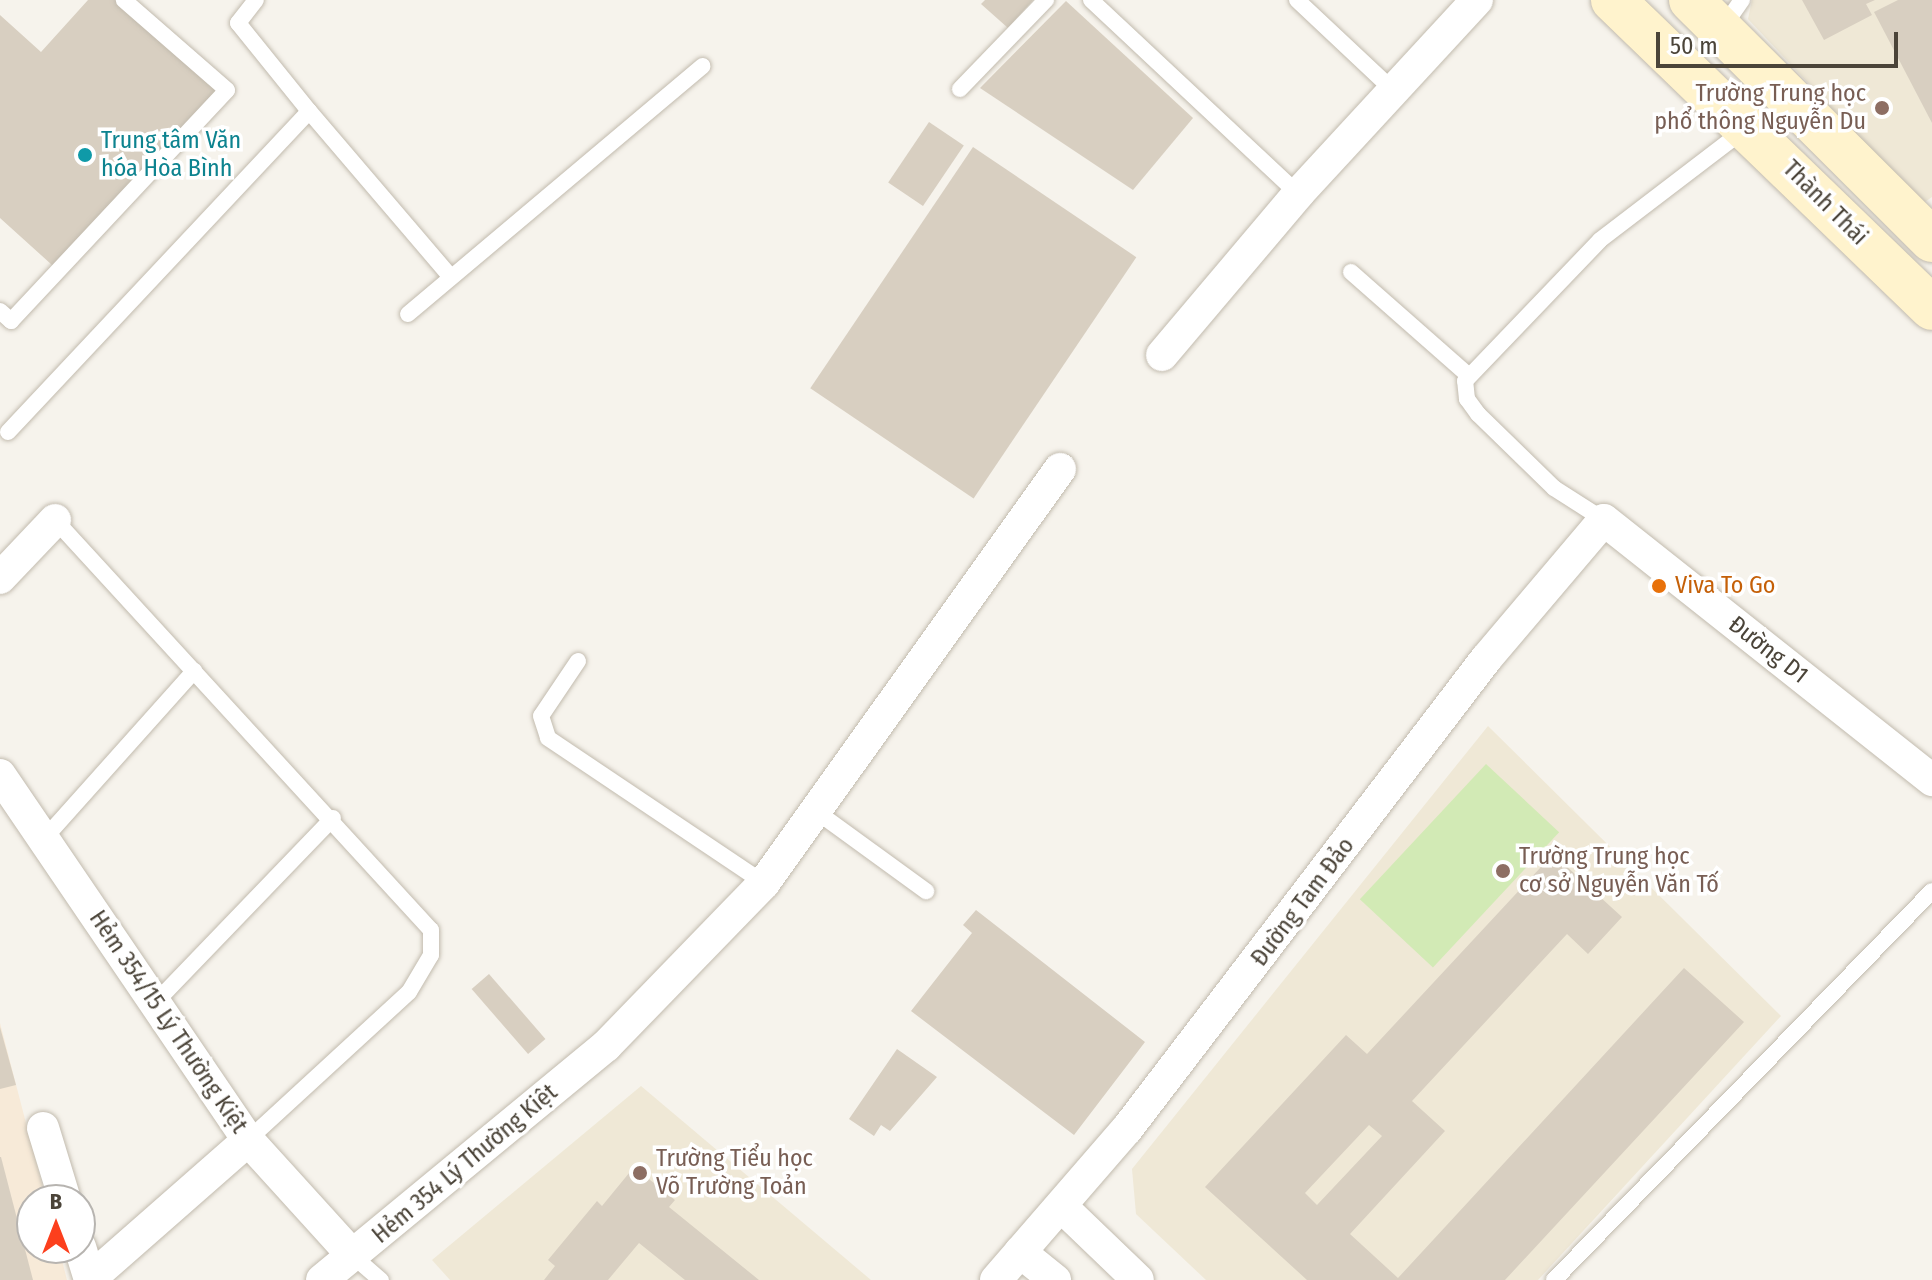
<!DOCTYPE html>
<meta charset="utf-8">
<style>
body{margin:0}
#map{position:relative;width:1932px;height:1280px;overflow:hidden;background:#f6f3ec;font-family:"Fira Sans Condensed",sans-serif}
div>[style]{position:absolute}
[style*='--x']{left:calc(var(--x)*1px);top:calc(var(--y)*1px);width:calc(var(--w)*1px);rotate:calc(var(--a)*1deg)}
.commercial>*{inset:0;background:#f7ead8}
.education>*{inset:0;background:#efe8d6}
.green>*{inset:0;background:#d2eab5;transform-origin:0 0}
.building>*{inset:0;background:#d8cfc1;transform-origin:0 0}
.roads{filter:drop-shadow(0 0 2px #c2bbae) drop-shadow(0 0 2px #c2bbae)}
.service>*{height:16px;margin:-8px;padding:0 8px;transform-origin:8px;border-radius:8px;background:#fff}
.minor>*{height:32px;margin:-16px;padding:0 16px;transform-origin:16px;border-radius:16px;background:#fff}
.secondary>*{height:44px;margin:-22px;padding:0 22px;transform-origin:22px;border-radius:22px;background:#fff3cd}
.dots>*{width:22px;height:22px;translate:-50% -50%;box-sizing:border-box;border:4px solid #fff;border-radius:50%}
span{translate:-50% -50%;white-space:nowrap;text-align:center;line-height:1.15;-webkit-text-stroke:7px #fff;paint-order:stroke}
.education-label{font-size:24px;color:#785e54}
.right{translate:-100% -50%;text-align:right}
.left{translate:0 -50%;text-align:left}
.culture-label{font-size:24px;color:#0d838f}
.street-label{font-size:24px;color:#4b4439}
.food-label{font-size:24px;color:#c56008}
.north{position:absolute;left:16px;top:1184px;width:80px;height:80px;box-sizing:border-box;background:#fff;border:2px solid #b7b4b0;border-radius:50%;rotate:0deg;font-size:22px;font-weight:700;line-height:32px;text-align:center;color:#4b4439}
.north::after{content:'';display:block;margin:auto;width:28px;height:36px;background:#fc3f1d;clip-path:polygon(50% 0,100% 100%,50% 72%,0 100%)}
.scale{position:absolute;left:1656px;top:32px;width:242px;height:36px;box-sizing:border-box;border:4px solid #4b4439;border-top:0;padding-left:10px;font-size:24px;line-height:28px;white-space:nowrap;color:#4b4439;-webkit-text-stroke:6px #fff;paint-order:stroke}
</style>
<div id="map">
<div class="commercial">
<i style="clip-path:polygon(0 1023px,46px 1200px,32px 1200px,32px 1248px,59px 1248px,67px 1280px,0 1280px)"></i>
</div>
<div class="education">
<i style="clip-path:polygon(1752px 0,1932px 0,1932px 197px,1922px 204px,1748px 19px)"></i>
<i style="clip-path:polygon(1488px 726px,1781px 1016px,1538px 1280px,1206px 1280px,1136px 1214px,1132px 1169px)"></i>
<i style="clip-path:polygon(641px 1086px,871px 1280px,450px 1280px,432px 1260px)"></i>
</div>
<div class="green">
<i style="left:1486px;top:764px;width:100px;height:185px;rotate:43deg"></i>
</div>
<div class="building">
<i style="clip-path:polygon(88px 0,126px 0,228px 91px,62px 274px,0 218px,0 15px,41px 52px)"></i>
<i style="clip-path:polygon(985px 0,1033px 0,1008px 28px,981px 4px)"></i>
<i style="clip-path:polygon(1802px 0,1875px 0,1866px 4px,1872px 15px,1824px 40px)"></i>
<i style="clip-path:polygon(1898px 0,1932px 0,1932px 123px,1874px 12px)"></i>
<i style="clip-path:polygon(1066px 1px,1193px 118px,1133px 190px,980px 88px)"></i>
<i style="left:929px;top:122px;width:42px;height:73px;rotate:34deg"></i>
<i style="left:973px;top:147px;width:197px;height:291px;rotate:34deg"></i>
<i style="clip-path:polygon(evenodd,1553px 854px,1622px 917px,1588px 954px,1567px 934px,1412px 1101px,1445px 1131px,1350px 1234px,1398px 1278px,1684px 968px,1744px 1022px,1505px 1280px,1307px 1280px,1205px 1187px,1346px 1035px,1367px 1054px,1553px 854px,1369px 1125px,1382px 1136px,1317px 1205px,1305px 1193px,1369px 1125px)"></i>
<i style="clip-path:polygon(976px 910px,1145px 1042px,1074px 1135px,911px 1011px,972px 933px,963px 925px)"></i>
<i style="left:489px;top:974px;width:86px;height:23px;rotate:49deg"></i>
<i style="clip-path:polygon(0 1027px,16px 1085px,0 1089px)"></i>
<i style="clip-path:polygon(897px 1049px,937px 1077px,890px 1131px,881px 1125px,874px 1136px,849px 1119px)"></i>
<i style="clip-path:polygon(0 1157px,1px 1157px,33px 1280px,0 1280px)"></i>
<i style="clip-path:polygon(634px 1167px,675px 1200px,669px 1207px,759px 1280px,685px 1280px,639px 1243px,608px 1280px,544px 1280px,555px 1266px,548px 1260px,597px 1201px,602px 1206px)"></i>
</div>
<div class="roads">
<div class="service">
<i style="--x:1091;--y:0;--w:284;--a:43.1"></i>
<i style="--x:1297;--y:0;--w:132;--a:43.2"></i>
<i style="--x:1723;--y:27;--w:33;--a:-55"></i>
<i style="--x:960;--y:89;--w:124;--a:-46"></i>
<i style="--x:309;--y:111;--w:217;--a:49.5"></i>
<i style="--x:1351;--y:272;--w:157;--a:41.4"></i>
<i style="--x:0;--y:311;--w:15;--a:42"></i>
<i style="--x:11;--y:321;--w:316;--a:-46.9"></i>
<i style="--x:227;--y:90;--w:137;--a:-138.9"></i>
<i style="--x:408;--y:314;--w:385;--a:-40.1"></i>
<i style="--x:8;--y:432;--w:440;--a:-46.8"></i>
<i style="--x:309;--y:111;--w:113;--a:-128.9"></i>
<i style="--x:238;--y:23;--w:29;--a:-52"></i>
<i style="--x:55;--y:520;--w:556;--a:47.48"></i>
<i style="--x:431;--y:930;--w:25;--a:90"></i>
<i style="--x:431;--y:955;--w:43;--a:120.7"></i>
<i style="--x:409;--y:992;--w:219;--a:137.4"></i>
<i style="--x:1604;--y:520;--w:59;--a:-147.4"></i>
<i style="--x:1554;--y:488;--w:106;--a:-135.8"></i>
<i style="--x:1478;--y:414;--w:19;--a:-126"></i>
<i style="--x:1467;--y:399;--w:18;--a:-96"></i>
<i style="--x:1465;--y:381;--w:195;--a:-46.2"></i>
<i style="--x:1600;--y:240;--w:181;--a:-37.4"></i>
<i style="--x:578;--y:661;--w:66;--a:123.9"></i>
<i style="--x:541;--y:716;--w:23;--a:72"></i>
<i style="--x:548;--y:738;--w:260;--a:33.9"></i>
<i style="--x:813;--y:809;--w:140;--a:36"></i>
<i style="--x:43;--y:840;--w:227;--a:-48.2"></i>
<i style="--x:154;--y:1004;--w:258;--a:-46.1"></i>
<i style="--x:353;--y:1256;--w:37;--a:41"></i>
<i style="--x:1554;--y:1280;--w:542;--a:-45.82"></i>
</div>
<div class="minor">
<i style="--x:1162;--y:355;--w:211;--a:-49.8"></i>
<i style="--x:1298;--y:194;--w:264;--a:-47.3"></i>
<i style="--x:0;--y:578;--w:80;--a:-46.5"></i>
<i style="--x:0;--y:775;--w:441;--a:55.8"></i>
<i style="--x:248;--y:1140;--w:156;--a:47.8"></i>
<i style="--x:43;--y:1128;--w:75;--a:73"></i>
<i style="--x:1062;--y:1207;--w:105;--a:43.8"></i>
<i style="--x:80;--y:1247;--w:34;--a:73"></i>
<i style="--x:90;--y:1279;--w:210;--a:-41.3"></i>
<i style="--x:1020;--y:1252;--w:45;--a:38.7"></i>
<i style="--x:322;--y:1280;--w:368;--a:-39.5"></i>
<i style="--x:606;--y:1046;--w:227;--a:-45.9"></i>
<i style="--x:764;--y:883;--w:509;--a:-54.44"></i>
<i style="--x:996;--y:1280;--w:200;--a:-49.1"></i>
<i style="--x:1127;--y:1129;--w:591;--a:-52.63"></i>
<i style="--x:1486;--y:659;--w:182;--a:-49.7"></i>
<i style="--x:1604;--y:520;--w:419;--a:38.4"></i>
</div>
<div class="secondary">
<i style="--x:1613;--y:0;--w:443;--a:44"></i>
<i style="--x:1691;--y:0;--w:340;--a:44.9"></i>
</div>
</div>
<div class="dots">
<i style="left:1882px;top:108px;background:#8d6e63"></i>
<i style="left:85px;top:155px;background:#0f9aa8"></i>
<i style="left:1659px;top:586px;background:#e8710a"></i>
<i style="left:1503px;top:871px;background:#8d6e63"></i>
<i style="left:640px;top:1173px;background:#8d6e63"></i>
</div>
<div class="education-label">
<span class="right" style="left:1866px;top:108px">Trường Trung học<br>phổ thông Nguyễn Du</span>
<span class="left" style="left:1519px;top:871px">Trường Trung học<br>cơ sở Nguyễn Văn Tố</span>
<span class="left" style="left:656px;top:1173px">Trường Tiểu học<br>Võ Trường Toản</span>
</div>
<div class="culture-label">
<span class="left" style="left:101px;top:155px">Trung tâm Văn<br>hóa Hòa Bình</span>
</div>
<div class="street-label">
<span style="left:1825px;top:203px;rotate:45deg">Thành Thái</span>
<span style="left:1768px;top:650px;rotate:38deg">Đường D1</span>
<span style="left:1303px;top:902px;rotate:-53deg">Đường Tam Đảo</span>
<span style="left:168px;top:1022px;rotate:56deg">Hẻm 354/15 Lý Thường Kiệt</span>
<span style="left:465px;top:1164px;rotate:-40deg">Hẻm 354 Lý Thường Kiệt</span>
</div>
<div class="food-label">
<span class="left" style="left:1675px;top:586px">Viva To Go</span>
</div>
<div class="north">B</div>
<div class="scale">50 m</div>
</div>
